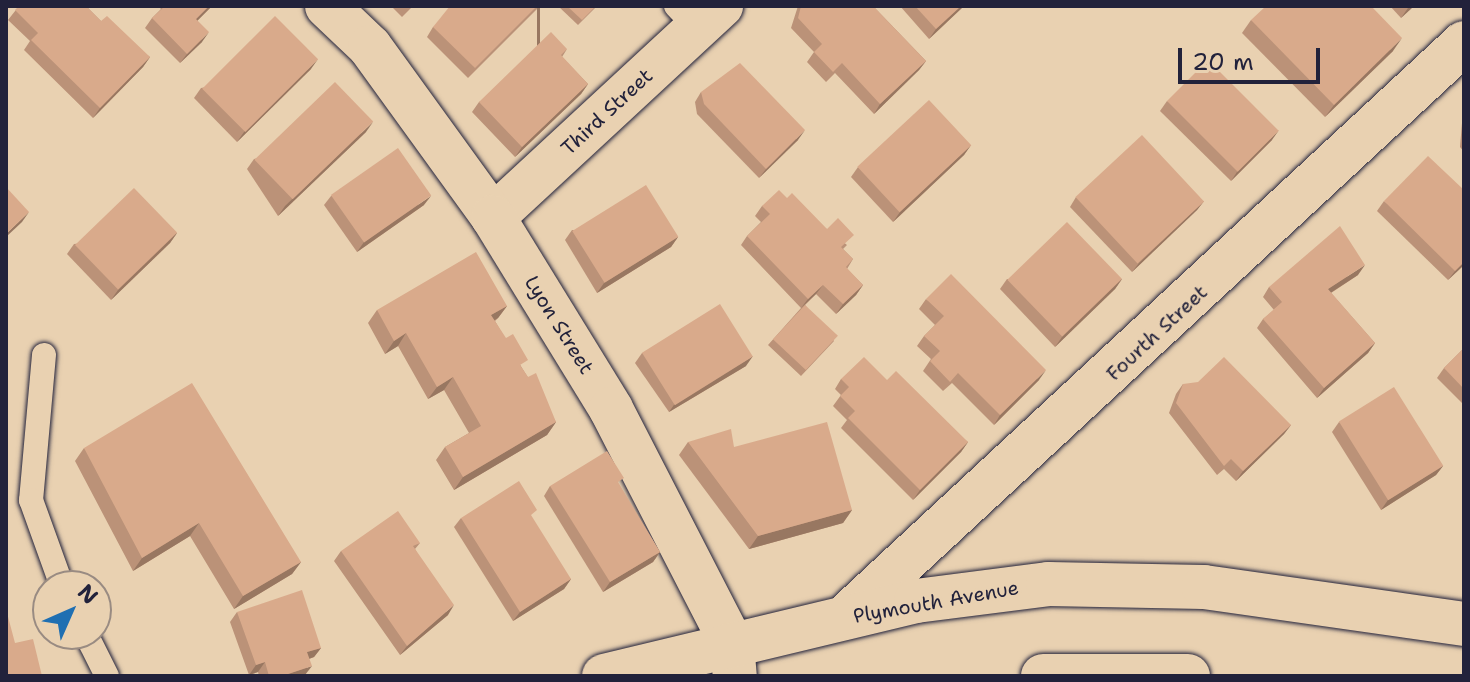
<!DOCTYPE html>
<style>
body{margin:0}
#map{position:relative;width:1470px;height:682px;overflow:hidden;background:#e9d1b1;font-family:"Shantell Sans",sans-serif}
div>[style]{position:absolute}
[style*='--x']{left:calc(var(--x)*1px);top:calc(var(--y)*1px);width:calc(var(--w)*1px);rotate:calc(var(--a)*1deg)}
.roads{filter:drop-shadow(0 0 2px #22223b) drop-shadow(0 0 2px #22223b)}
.service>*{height:24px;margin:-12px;padding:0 12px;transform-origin:12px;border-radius:12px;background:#e9d1b1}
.minor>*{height:44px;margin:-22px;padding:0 22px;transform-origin:22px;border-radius:22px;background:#e9d1b1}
.tertiary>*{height:44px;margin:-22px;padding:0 22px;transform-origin:22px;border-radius:22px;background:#e9d1b1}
.secondary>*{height:44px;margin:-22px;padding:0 22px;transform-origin:22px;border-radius:22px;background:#e9d1b1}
.wall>*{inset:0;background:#bb9278}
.shaded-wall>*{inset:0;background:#987761;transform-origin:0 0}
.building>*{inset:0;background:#d9aa8b;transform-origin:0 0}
span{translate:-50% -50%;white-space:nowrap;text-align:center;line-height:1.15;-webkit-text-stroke:6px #e9d1b1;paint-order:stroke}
.street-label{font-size:20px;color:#22223b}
.frame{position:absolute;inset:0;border:8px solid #22223b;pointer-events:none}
.north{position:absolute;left:32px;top:570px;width:80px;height:80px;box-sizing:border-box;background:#e9d1b1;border:2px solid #998b82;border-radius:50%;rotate:45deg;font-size:22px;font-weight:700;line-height:32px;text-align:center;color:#22223b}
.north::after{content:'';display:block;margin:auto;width:28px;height:36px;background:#1f6fb2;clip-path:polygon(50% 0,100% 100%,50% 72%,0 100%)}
.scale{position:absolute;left:1178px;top:48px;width:142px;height:36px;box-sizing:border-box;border:4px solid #22223b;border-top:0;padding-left:10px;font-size:24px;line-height:28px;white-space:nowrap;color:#22223b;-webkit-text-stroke:6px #e9d1b1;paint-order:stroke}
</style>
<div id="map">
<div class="roads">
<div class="service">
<i style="--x:676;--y:6;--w:30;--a:46"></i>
<i style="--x:44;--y:355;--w:146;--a:95.1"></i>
<i style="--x:31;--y:500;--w:91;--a:70.2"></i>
<i style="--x:86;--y:634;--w:47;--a:63.4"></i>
</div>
<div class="minor">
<i style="--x:493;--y:217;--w:311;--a:-42.8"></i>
<i style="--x:845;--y:617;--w:844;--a:-42.84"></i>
</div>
<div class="tertiary">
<i style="--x:327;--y:6;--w:59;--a:43.6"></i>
<i style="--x:370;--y:47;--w:210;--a:54.1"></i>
<i style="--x:493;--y:217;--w:225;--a:58.4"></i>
<i style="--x:611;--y:409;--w:264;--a:62.8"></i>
<i style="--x:732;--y:644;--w:32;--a:85"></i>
</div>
<div class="secondary">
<i style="--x:604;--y:676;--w:321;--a:-13.5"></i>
<i style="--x:916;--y:601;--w:133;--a:-7.3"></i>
<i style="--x:1048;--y:584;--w:156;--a:1.1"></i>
<i style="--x:1204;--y:587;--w:263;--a:8.1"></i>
<i style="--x:1043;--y:676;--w:145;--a:0"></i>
</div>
</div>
<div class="wall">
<i style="clip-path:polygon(19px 6px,90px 6px,88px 8px,101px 21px,150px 57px,143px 67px,93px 118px,24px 50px,30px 41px,8px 20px)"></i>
<i style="clip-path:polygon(158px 6px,212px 6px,197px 21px,202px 42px,180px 63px,145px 28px,152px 18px,161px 9px)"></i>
<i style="clip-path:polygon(391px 6px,413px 6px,402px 17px)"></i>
<i style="clip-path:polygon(540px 6px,468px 78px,427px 37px,433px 27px)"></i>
<i style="clip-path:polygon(558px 6px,597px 6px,578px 25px)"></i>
<i style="clip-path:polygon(798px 6px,873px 6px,926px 61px,919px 70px,874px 114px,835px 73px,826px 82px,807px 62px,814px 52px,791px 28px)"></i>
<i style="clip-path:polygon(900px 6px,964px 6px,929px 39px)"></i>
<i style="clip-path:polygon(1390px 6px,1414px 6px,1401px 18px)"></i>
<i style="clip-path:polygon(1251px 20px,1393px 51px,1325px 117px,1242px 33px)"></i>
<i style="clip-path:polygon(567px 49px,562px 57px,588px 84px,581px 94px,515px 157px,472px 112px,479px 102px)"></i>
<i style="clip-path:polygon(311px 69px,237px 142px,194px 98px,201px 88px)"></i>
<i style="clip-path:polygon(701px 92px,798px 140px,759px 178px,697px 114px,695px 102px)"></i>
<i style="clip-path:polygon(1167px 101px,1272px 140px,1231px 181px,1160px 111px)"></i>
<i style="clip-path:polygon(1464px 121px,1464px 152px,1460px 147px,1462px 123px)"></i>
<i style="clip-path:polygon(366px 132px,278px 216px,247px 169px,254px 159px)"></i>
<i style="clip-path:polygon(971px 145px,964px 155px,893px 222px,851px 177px,858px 167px)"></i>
<i style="clip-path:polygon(331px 196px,424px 205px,357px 252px,324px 205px)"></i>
<i style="clip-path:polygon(1076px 197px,1204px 201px,1197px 210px,1132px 272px,1070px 207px)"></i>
<i style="clip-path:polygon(787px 198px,847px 245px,843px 249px,853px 259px,847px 269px,863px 285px,856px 295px,836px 314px,816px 294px,805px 305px,834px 341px,801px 376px,768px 345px,801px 308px,741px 245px,747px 236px,761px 222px,755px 216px,762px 206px)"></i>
<i style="clip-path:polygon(1384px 201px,1464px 265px,1448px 280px,1377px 211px)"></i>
<i style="clip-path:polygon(572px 230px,678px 237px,671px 247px,597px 293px,565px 240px)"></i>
<i style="clip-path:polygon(177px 233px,170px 243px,111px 300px,67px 254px,74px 244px)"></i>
<i style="clip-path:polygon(1358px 275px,1331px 293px,1375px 343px,1368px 353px,1317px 398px,1257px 328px,1263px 319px,1274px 310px,1263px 297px,1269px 287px)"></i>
<i style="clip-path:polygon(1007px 279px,1122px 279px,1115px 289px,1055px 347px,1000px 289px)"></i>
<i style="clip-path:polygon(926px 299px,1039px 380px,994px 425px,952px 383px,943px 391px,923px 371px,931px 359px,917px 346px,924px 336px,935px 325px,919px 309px)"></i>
<i style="clip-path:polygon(507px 306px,498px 318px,495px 321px,522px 368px,556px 422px,547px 435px,454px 490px,436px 460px,445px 447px,469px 433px,444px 390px,428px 399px,398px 346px,385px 354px,368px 323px,377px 310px)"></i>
<i style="clip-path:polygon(1464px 348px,1464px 405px,1437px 378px,1444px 368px)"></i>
<i style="clip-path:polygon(642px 353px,746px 366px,669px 412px,635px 363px)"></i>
<i style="clip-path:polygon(841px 379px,887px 380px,968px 442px,961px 452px,913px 500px,841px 428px,847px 420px,833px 406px,841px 395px,835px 389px)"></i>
<i style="clip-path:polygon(1183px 384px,1291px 425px,1284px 434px,1236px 481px,1224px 469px,1217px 475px,1169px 413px,1176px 394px)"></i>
<i style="clip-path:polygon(1339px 422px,1443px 466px,1436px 475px,1381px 510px,1332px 432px)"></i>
<i style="clip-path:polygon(688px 442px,734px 447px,852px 510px,843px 523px,749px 549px,679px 455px)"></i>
<i style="clip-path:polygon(84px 448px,301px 562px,292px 574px,234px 609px,190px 536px,133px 571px,75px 461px)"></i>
<i style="clip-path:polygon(619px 485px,660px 552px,653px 562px,603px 592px,544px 496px,550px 486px)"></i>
<i style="clip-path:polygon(461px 518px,571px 579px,564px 589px,513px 621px,454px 527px)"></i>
<i style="clip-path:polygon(420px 543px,415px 549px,448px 615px,400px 655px,334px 561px,341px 551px)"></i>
<i style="clip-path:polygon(237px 612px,321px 648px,314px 657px,309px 659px,305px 675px,259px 676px,258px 672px,249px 675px,230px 622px)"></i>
</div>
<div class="shaded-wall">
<i style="clip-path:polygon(209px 6px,212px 6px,189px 29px,196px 19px)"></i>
<i style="left:537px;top:6px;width:3px;height:88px"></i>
<i style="clip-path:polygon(961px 6px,964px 6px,929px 39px,936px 29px)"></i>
<i style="clip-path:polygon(1410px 6px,1414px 6px,1401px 18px,1408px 8px)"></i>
<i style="clip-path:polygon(209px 32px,202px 42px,180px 63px,187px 54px)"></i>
<i style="clip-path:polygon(1402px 38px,1393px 51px,1325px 117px,1334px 105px)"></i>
<i style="clip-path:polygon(150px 57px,143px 67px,93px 118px,100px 108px)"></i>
<i style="clip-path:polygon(318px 59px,311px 69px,237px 142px,244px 132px)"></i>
<i style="clip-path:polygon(926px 61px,919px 70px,874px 114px,880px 104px)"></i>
<i style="clip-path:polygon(588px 84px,581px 94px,515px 157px,522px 147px)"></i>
<i style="clip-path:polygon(373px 122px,366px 132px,278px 216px,285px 206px)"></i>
<i style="clip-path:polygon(805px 130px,798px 140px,759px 178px,766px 169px)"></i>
<i style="clip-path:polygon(1279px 130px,1272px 140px,1231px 181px,1237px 172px)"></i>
<i style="clip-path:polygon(971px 145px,964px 155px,893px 222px,900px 212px)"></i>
<i style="clip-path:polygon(431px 196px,424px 205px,357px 252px,364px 242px)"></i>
<i style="clip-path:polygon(1204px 201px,1197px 210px,1132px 272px,1139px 263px)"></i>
<i style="clip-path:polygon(29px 212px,22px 222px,6px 237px,6px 234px)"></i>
<i style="clip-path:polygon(177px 233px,170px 243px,111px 300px,118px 290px)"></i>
<i style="clip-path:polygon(678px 237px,671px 247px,597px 293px,604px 283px)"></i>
<i style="clip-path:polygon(1464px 262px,1464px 265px,1448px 280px,1455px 271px)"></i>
<i style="clip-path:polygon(1365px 265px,1358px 275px,1321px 299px,1328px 289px)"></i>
<i style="clip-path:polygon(1122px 279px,1115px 289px,1055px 347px,1062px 337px)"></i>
<i style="clip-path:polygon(823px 285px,816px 294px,801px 308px,808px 299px)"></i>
<i style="clip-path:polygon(863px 285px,856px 295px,836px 314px,843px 304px)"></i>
<i style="clip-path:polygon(507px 306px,498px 318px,482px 328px,491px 315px)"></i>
<i style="clip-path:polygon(406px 333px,398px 346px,385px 354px,394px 341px)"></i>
<i style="clip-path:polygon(1375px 343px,1368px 353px,1317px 398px,1324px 388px)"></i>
<i style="clip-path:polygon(753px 356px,746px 366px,669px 412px,676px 402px)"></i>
<i style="clip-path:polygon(1046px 370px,1039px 380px,994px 425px,1000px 415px)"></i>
<i style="clip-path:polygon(453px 377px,444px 390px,428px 399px,437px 387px)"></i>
<i style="clip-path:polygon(556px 422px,547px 435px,454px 490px,463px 477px)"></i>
<i style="clip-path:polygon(1291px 425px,1284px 434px,1236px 481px,1243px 471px)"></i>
<i style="clip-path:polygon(968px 442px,961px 452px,913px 500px,920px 490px)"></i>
<i style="clip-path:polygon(1443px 466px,1436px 475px,1381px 510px,1388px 500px)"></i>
<i style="clip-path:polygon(852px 510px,843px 523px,749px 549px,758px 536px)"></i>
<i style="clip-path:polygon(199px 523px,190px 536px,133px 571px,142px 558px)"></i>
<i style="clip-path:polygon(660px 552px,653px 562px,603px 592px,610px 582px)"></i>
<i style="clip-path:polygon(301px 562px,292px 574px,234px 609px,243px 596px)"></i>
<i style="clip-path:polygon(571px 579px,564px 589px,513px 621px,520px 612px)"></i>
<i style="clip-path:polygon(454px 605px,448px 615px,400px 655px,407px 646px)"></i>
<i style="clip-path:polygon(321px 648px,314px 657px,300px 662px,307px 652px)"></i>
<i style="clip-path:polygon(265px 662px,258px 672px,249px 675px,256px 665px)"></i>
<i style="clip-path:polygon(312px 666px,305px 675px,282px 676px)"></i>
</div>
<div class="building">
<i style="clip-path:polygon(19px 6px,88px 6px,87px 7px,101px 21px,107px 16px,150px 57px,100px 108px,31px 40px,38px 33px,15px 10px)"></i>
<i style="clip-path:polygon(165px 6px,209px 6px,196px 19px,209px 32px,187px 54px,152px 18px)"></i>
<i style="clip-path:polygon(450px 6px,537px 6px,475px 68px,433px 27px)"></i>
<i style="clip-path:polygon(567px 6px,596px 6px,582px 20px)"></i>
<i style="clip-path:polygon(801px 6px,873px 6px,926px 61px,880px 104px,842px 63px,833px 72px,814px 52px,822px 44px,798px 18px)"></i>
<i style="clip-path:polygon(915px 6px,961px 6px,936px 29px)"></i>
<i style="clip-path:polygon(1266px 6px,1371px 6px,1402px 38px,1334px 105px,1251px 20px)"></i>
<i style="left:275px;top:16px;width:61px;height:103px;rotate:45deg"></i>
<i style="clip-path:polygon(551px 32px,567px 49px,561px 55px,588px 84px,522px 147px,479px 102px)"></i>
<i style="left:1208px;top:60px;width:100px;height:58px;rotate:45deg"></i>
<i style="clip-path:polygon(740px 63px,805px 130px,766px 169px,704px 104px,701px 92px)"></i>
<i style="left:335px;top:82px;width:55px;height:112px;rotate:46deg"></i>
<i style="left:929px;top:100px;width:62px;height:98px;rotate:47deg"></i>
<i style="left:1142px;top:135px;width:91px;height:91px;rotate:47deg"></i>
<i style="left:398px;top:148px;width:58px;height:82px;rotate:55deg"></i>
<i style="clip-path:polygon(1428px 156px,1464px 190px,1464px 262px,1455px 271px,1384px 201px)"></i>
<i style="left:646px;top:185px;width:61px;height:87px;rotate:58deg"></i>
<i style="clip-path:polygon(6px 187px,29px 212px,6px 234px)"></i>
<i style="left:134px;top:188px;width:62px;height:82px;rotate:46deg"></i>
<i style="clip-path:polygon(779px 190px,787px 198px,792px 193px,827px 229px,838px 218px,854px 235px,841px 247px,853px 259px,846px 267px,863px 285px,843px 304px,823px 285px,808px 299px,747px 236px,770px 214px,762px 206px)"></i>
<i style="left:1067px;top:222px;width:79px;height:83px;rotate:46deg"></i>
<i style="clip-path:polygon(1340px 226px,1365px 265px,1328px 289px,1375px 343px,1324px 388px,1263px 319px,1282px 302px,1269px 287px)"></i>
<i style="clip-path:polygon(476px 252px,507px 306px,491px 315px,506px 338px,513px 334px,528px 360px,520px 365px,528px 377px,536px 373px,556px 422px,463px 477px,445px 447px,481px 426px,453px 377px,437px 387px,406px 333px,394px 341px,377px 310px)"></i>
<i style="clip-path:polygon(951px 274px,1046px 370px,1000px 415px,958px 373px,950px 382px,930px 361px,940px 351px,924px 336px,944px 316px,926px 299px)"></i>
<i style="left:720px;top:304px;width:62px;height:92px;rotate:58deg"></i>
<i style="left:805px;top:305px;width:45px;height:47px;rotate:43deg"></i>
<i style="clip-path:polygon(1464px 348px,1464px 389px,1444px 368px)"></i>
<i style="clip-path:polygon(864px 357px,887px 380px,896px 371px,968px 442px,920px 490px,848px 418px,855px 411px,840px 396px,849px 387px,841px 379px)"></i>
<i style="clip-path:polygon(1224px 357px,1291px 425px,1243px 471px,1231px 459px,1224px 466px,1176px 403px,1183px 384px,1198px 382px)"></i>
<i style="clip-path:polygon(192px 383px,301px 562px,243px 596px,199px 523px,142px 558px,84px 448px)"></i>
<i style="left:1394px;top:387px;width:93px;height:65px;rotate:58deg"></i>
<i style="clip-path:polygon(827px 422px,852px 510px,758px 536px,688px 442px,731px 429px,734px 447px)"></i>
<i style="clip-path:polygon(607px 451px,624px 478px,618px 482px,660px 552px,610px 582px,550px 486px)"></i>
<i style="clip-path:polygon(519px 481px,537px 510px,531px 515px,571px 579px,520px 612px,461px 518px)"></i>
<i style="clip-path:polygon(398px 511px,420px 543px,413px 546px,454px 605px,407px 646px,341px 551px)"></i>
<i style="clip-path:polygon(302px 590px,321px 648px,307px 652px,312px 666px,282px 676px,269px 676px,265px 662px,256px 665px,237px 612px)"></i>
<i style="clip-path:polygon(6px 609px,15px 643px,33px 639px,42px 676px,6px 676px)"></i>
</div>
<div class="street-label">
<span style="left:607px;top:112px;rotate:-43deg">Third Street</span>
<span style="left:559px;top:325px;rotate:58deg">Lyon Street</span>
<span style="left:1157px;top:333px;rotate:-43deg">Fourth Street</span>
<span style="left:936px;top:602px;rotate:-10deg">Plymouth Avenue</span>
</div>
<div class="frame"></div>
<div class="north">N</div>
<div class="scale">20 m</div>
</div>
